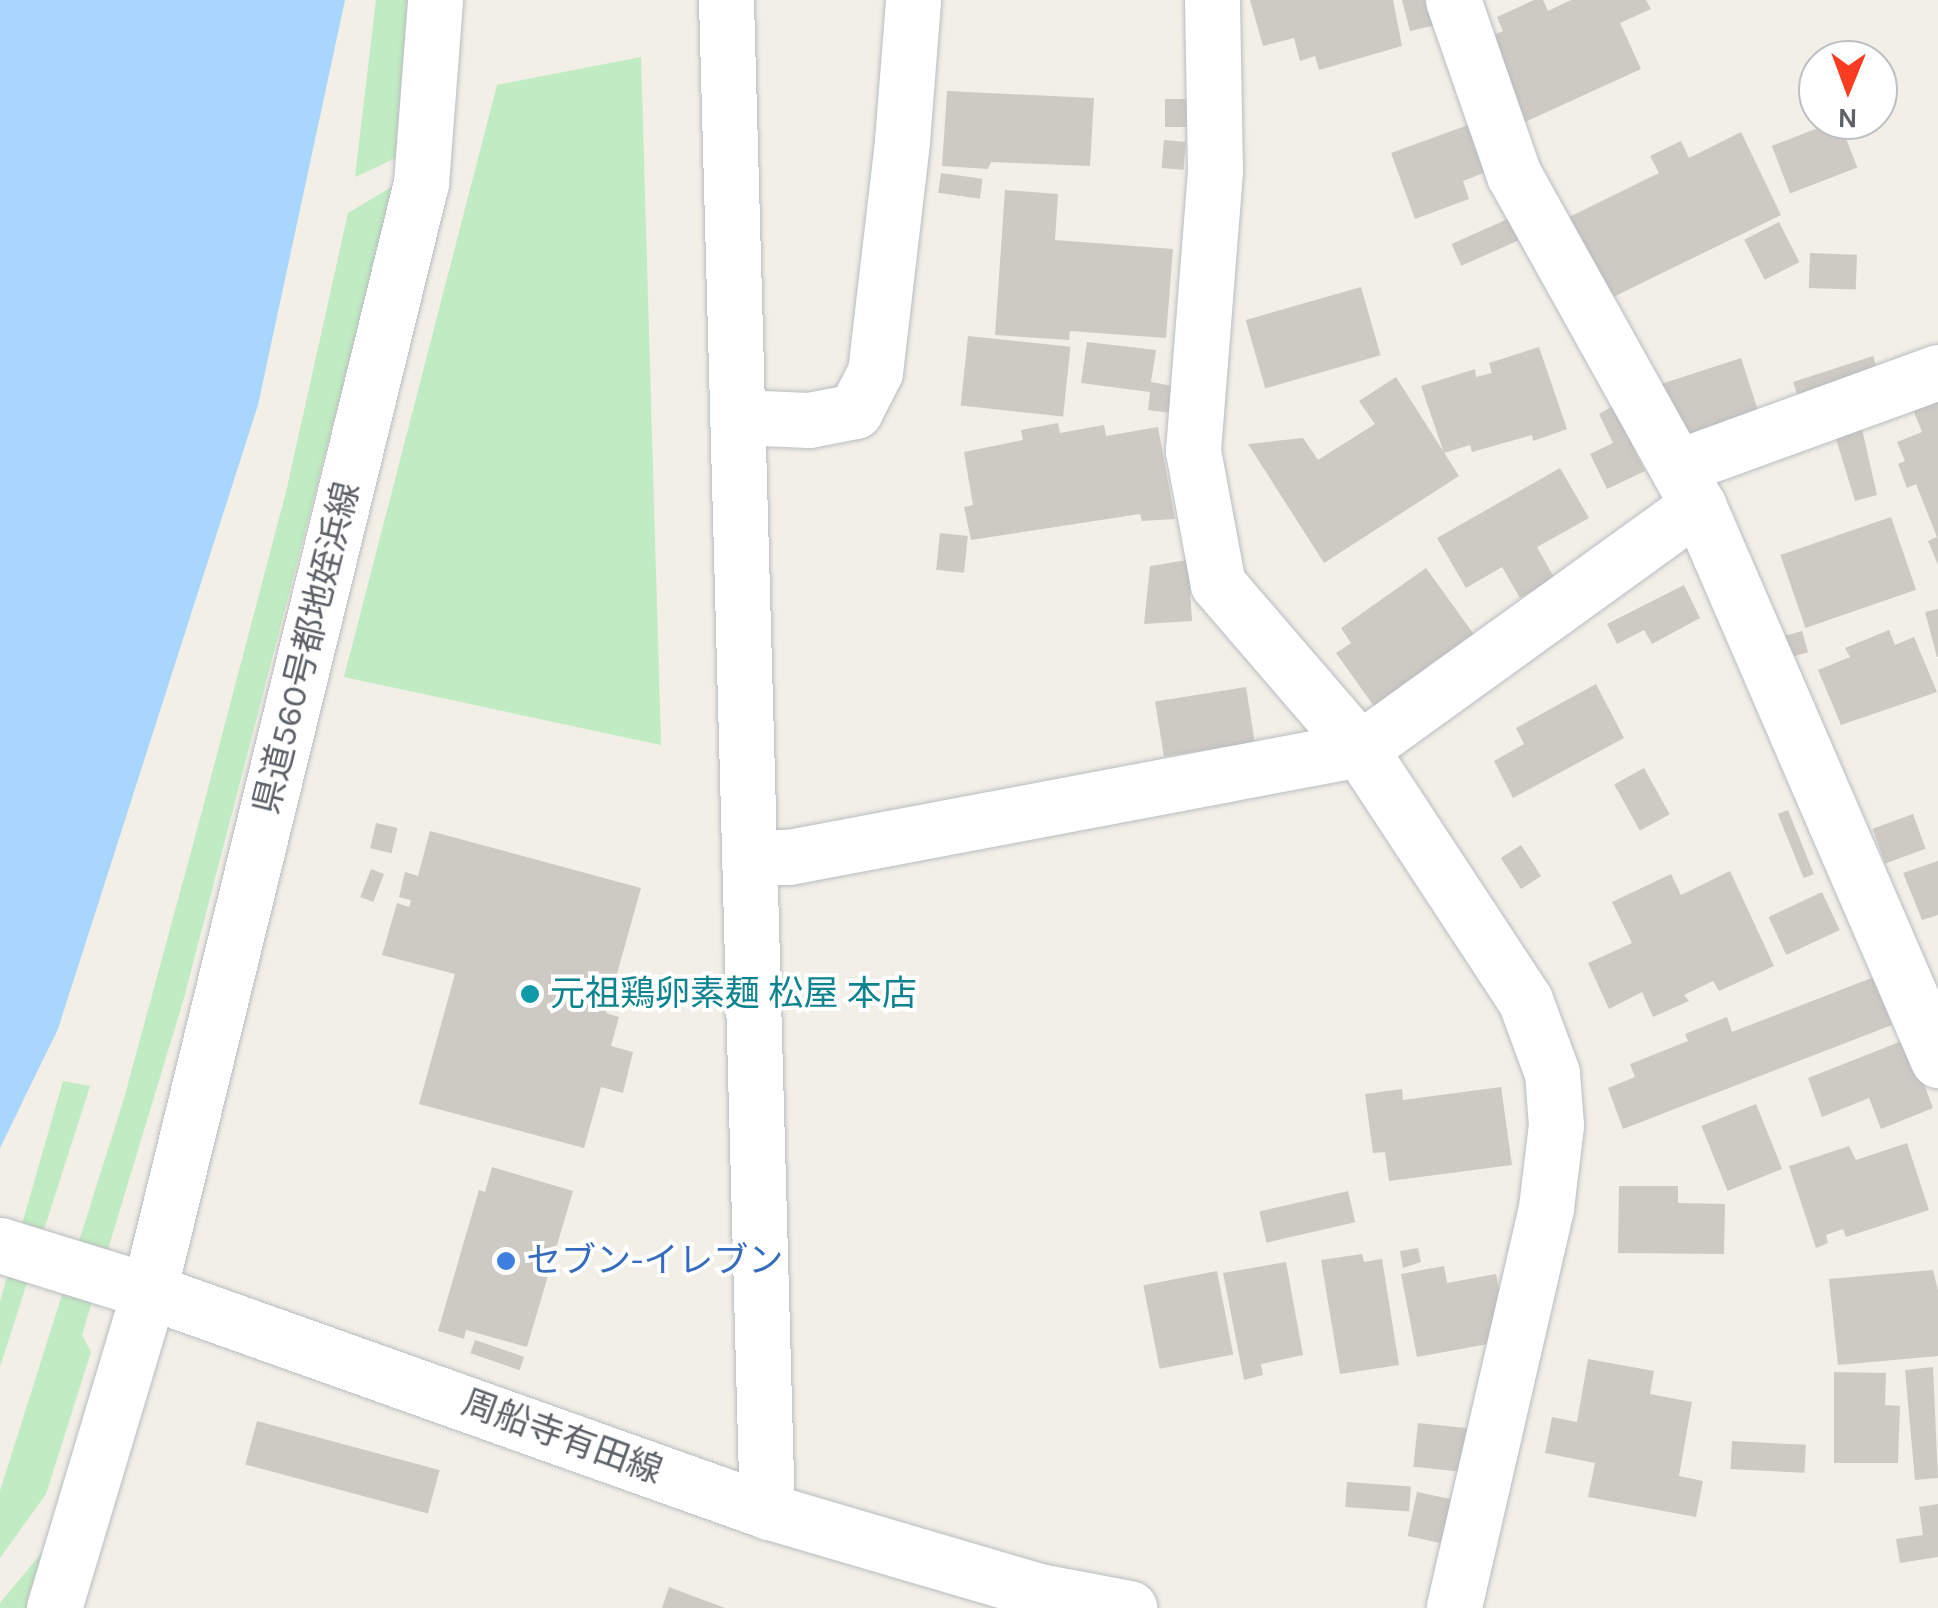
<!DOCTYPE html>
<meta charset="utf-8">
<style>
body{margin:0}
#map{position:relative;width:1938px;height:1608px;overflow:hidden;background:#f1efe6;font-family:Karla,"Noto Sans JP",sans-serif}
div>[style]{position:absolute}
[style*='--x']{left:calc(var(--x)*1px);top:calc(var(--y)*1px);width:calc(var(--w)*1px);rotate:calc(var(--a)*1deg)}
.green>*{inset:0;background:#c1ebc2}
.water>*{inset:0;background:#a9d6ff}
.building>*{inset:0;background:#cdcac3;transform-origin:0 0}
.roads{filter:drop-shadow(0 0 2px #b9bcc1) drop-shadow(0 0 2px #b9bcc1)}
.street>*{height:55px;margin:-27.5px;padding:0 27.5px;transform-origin:27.5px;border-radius:27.5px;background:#fff}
.secondary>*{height:55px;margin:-27.5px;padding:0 27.5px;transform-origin:27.5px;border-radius:27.5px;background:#fff}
.dots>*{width:28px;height:28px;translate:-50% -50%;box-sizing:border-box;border:5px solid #fff;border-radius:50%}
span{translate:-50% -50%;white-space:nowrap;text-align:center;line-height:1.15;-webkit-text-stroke:8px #fff;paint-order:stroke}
.street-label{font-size:35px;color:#5d6268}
.culture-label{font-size:35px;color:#0d838f}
.left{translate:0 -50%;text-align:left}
.shop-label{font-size:35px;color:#366cbe}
.north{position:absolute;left:1798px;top:40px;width:100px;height:100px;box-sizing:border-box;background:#fff;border:2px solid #bec0c3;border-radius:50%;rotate:181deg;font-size:28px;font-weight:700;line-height:40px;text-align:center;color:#5d6268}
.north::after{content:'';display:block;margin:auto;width:35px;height:45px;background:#fa3c23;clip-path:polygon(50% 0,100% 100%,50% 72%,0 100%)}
</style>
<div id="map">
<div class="green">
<i style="clip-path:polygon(376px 0,413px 0,400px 156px,355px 177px)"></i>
<i style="clip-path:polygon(641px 57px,661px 745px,344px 677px,497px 85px)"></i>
<i style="clip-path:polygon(395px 185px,184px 998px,82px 1335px,91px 1352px,46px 1494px,0 1558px,0 1491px,123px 1102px,201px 815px,286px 492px,348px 213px)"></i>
<i style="clip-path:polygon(63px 1081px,90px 1086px,0 1367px,0 1301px)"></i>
<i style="clip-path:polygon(44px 1550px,26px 1608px,0 1608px,0 1603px)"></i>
</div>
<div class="water">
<i style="clip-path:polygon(0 0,345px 0,258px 405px,58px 1029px,0 1148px)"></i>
</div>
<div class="building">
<i style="clip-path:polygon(1250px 0,1393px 0,1402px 46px,1319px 70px,1315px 56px,1300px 61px,1294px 38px,1263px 46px)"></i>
<i style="clip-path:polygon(1402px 0,1430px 0,1436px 25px,1410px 31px)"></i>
<i style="clip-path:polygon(1534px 0,1543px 0,1548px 11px,1571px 0,1646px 0,1651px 9px,1620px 23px,1641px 69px,1525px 122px,1487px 38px,1503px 31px,1497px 17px)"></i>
<i style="clip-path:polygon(947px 91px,1094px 98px,1090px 166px,991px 162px,988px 169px,942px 166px)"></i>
<i style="left:1165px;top:99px;width:22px;height:28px"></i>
<i style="left:1839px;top:120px;width:51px;height:72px;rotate:69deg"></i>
<i style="clip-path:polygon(1468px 125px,1486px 172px,1463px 181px,1469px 199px,1415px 219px,1391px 153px)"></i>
<i style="clip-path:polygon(1741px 132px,1781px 215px,1607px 300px,1567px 218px,1659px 173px,1650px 156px,1681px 141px,1689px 158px)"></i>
<i style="left:1164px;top:140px;width:22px;height:28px;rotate:5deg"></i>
<i style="left:941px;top:173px;width:42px;height:20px;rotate:8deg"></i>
<i style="clip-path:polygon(1005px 190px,1058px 194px,1055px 240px,1173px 249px,1166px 338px,1070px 331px,1069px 340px,995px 335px)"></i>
<i style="left:1521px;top:213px;width:24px;height:76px;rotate:66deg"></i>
<i style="left:1779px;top:222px;width:45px;height:39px;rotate:63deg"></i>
<i style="left:1810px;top:253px;width:47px;height:35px;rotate:2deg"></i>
<i style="left:1361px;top:287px;width:71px;height:120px;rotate:74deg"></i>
<i style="left:968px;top:336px;width:103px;height:70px;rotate:6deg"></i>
<i style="clip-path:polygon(1087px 342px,1156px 350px,1151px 382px,1173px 386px,1170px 413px,1148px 410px,1150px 392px,1081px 383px)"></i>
<i style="clip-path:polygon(1539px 347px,1567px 429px,1533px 441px,1532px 435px,1472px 452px,1470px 445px,1444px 453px,1421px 386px,1475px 369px,1476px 377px,1492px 373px,1489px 363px)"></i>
<i style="left:1873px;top:356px;width:28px;height:84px;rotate:72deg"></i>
<i style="left:1741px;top:358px;width:63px;height:96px;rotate:72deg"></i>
<i style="clip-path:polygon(1396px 377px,1459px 476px,1324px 563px,1248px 444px,1303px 438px,1318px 460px,1375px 424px,1359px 401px)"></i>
<i style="clip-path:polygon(1938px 397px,1938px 565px,1928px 541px,1937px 537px,1916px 484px,1907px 488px,1898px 464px,1905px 461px,1897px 442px,1922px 432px,1912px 407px)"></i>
<i style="clip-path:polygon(1613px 406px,1645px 471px,1607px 489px,1590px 454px,1613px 443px,1599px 414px)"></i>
<i style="clip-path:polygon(1860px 420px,1877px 495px,1855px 501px,1833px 429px)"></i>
<i style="clip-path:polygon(1058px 423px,1060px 433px,1104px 425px,1106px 436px,1158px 427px,1175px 519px,1142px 521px,1140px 514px,971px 540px,964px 507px,973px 505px,964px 452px,1023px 440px,1021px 430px)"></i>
<i style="clip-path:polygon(1560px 468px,1589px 518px,1537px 547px,1555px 579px,1520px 598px,1502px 567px,1466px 588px,1437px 538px)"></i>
<i style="left:1891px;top:517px;width:77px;height:117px;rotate:71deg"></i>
<i style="left:940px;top:533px;width:28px;height:37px;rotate:6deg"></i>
<i style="clip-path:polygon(1188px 560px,1192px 621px,1144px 624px,1150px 566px)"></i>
<i style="clip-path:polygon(1426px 568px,1478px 640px,1378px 712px,1336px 653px,1351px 643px,1341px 628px)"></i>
<i style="clip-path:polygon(1684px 585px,1700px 618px,1652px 644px,1644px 630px,1617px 644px,1607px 624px)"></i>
<i style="clip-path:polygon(1938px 609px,1938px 657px,1937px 657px,1925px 612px)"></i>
<i style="clip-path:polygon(1889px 630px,1895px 645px,1914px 637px,1937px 692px,1841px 725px,1818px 670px,1850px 657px,1845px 648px)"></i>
<i style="left:1802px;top:631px;width:22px;height:24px;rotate:74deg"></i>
<i style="clip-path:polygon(1596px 684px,1624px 738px,1513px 798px,1494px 761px,1524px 744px,1516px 728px)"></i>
<i style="left:1246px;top:687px;width:56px;height:92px;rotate:81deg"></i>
<i style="left:1644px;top:768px;width:53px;height:34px;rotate:61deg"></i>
<i style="left:1788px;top:810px;width:69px;height:11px;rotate:68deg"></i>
<i style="left:1913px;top:814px;width:37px;height:43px;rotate:70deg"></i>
<i style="left:376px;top:823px;width:22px;height:26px;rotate:13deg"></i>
<i style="clip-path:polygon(430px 831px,641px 888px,606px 1013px,619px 1017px,611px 1046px,633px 1052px,623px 1093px,601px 1087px,584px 1148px,419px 1104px,455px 974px,382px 955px,397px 903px,409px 907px,411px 900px,399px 897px,405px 872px,418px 876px)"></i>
<i style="left:1521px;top:845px;width:37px;height:24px;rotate:57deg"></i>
<i style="clip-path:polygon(1938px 861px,1938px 915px,1922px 920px,1903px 873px)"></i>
<i style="left:371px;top:869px;width:14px;height:30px;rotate:21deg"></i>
<i style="clip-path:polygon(1730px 871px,1774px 966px,1719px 991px,1713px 981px,1684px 995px,1689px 1001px,1653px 1017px,1642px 992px,1609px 1009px,1588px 963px,1632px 943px,1612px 902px,1671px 874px,1681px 895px)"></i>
<i style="left:1822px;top:892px;width:42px;height:59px;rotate:65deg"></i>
<i style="clip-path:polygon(1874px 977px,1892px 1025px,1623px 1129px,1608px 1088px,1635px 1077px,1630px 1064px,1688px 1041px,1685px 1034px,1727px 1017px,1732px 1032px)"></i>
<i style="clip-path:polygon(1907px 1039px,1933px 1108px,1881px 1129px,1869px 1098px,1822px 1117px,1808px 1078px)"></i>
<i style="clip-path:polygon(1501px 1087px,1512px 1165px,1389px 1181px,1385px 1152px,1373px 1153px,1365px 1094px,1402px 1089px,1403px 1100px)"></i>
<i style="left:1756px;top:1104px;width:70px;height:59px;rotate:68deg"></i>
<i style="clip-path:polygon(1907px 1143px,1929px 1210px,1846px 1237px,1843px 1229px,1826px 1235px,1828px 1243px,1816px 1248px,1789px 1166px,1849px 1146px,1856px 1160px)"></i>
<i style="clip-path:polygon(492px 1167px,573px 1191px,527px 1347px,466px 1330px,464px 1339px,438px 1331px,479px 1190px,485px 1192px)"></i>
<i style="clip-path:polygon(1619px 1186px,1678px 1186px,1678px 1203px,1725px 1204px,1724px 1254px,1618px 1253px)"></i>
<i style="left:1348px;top:1191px;width:32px;height:91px;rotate:77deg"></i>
<i style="clip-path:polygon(1418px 1248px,1421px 1262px,1403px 1268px,1400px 1251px)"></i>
<i style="clip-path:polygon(1362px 1254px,1364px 1262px,1382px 1259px,1399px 1365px,1340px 1374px,1321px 1260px)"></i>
<i style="clip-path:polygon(1286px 1262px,1303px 1355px,1261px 1364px,1263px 1375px,1244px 1380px,1223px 1273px)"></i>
<i style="clip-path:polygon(1444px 1266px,1447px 1283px,1496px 1274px,1504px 1314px,1499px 1342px,1417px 1357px,1401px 1274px)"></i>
<i style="clip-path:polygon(1933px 1270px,1938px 1291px,1938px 1356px,1838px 1365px,1829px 1279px)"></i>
<i style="left:1217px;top:1271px;width:85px;height:75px;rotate:79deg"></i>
<i style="left:475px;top:1340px;width:52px;height:14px;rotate:19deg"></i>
<i style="clip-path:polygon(1588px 1359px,1654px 1371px,1650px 1394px,1692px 1402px,1679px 1476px,1703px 1481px,1696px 1517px,1588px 1497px,1595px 1463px,1545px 1453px,1552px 1417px,1577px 1422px)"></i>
<i style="clip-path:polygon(1933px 1367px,1938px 1478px,1915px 1480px,1905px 1370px)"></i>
<i style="clip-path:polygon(1834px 1372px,1886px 1373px,1885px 1405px,1900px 1406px,1898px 1463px,1834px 1463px)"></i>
<i style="left:257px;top:1421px;width:189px;height:45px;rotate:15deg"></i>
<i style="left:1418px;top:1423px;width:50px;height:44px;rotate:6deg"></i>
<i style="left:1732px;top:1441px;width:74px;height:28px;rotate:3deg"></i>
<i style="left:1347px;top:1482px;width:64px;height:25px;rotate:4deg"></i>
<i style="left:1417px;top:1492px;width:39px;height:45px;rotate:12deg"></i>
<i style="clip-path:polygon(1938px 1504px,1938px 1557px,1900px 1563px,1896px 1539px,1923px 1535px,1919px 1507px)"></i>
<i style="clip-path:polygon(669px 1587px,725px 1608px,662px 1608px)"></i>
</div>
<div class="roads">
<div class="street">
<i style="--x:1212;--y:0;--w:171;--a:89"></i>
<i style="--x:1215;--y:171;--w:281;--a:94.5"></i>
<i style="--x:1193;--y:451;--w:135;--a:79.4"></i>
<i style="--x:1218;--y:584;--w:218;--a:49.3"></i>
<i style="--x:1360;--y:749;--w:300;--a:56.7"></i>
<i style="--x:1525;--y:1000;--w:78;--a:69.7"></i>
<i style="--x:1552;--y:1073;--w:52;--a:85.6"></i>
<i style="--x:1556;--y:1125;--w:84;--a:96.9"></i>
<i style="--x:1546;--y:1208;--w:410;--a:103"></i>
<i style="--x:1453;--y:0;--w:185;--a:70.8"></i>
<i style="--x:1514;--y:175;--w:378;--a:60.9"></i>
<i style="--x:1698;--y:505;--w:605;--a:66.61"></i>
<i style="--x:738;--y:417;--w:71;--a:2.4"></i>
<i style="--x:809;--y:420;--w:47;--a:-11.1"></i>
<i style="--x:855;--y:411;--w:44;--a:-62.9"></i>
<i style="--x:875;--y:372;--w:233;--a:-83.3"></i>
<i style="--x:902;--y:141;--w:141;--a:-85.5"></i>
<i style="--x:1677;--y:467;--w:278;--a:-20"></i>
<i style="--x:751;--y:858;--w:38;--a:-2"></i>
<i style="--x:789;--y:857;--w:581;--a:-10.71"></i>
<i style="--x:1360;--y:749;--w:417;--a:-35.8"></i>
<i style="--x:54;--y:1608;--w:331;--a:-73.3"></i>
</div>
<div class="secondary">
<i style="--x:726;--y:0;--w:1512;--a:88.45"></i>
<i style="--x:0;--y:1245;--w:156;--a:17.2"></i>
<i style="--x:149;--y:1291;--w:656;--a:19.6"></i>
<i style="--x:767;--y:1511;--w:284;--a:16.4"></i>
<i style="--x:1039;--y:1591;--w:92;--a:10.7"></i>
<i style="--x:149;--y:1291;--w:1141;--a:-76.21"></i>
<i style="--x:421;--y:183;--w:184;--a:-85.6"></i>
</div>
</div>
<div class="dots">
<i style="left:530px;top:994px;background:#0f9aa8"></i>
<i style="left:506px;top:1261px;background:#3f7fe0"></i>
</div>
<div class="street-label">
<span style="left:307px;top:648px;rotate:-76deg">県道560号都地姪浜線</span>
<span style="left:562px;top:1437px;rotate:20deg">周船寺有田線</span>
</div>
<div class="culture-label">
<span class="left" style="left:550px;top:994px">元祖鶏卵素麺 松屋 本店</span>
</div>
<div class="shop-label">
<span class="left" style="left:526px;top:1261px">セブン-イレブン</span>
</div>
<div class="north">N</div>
</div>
